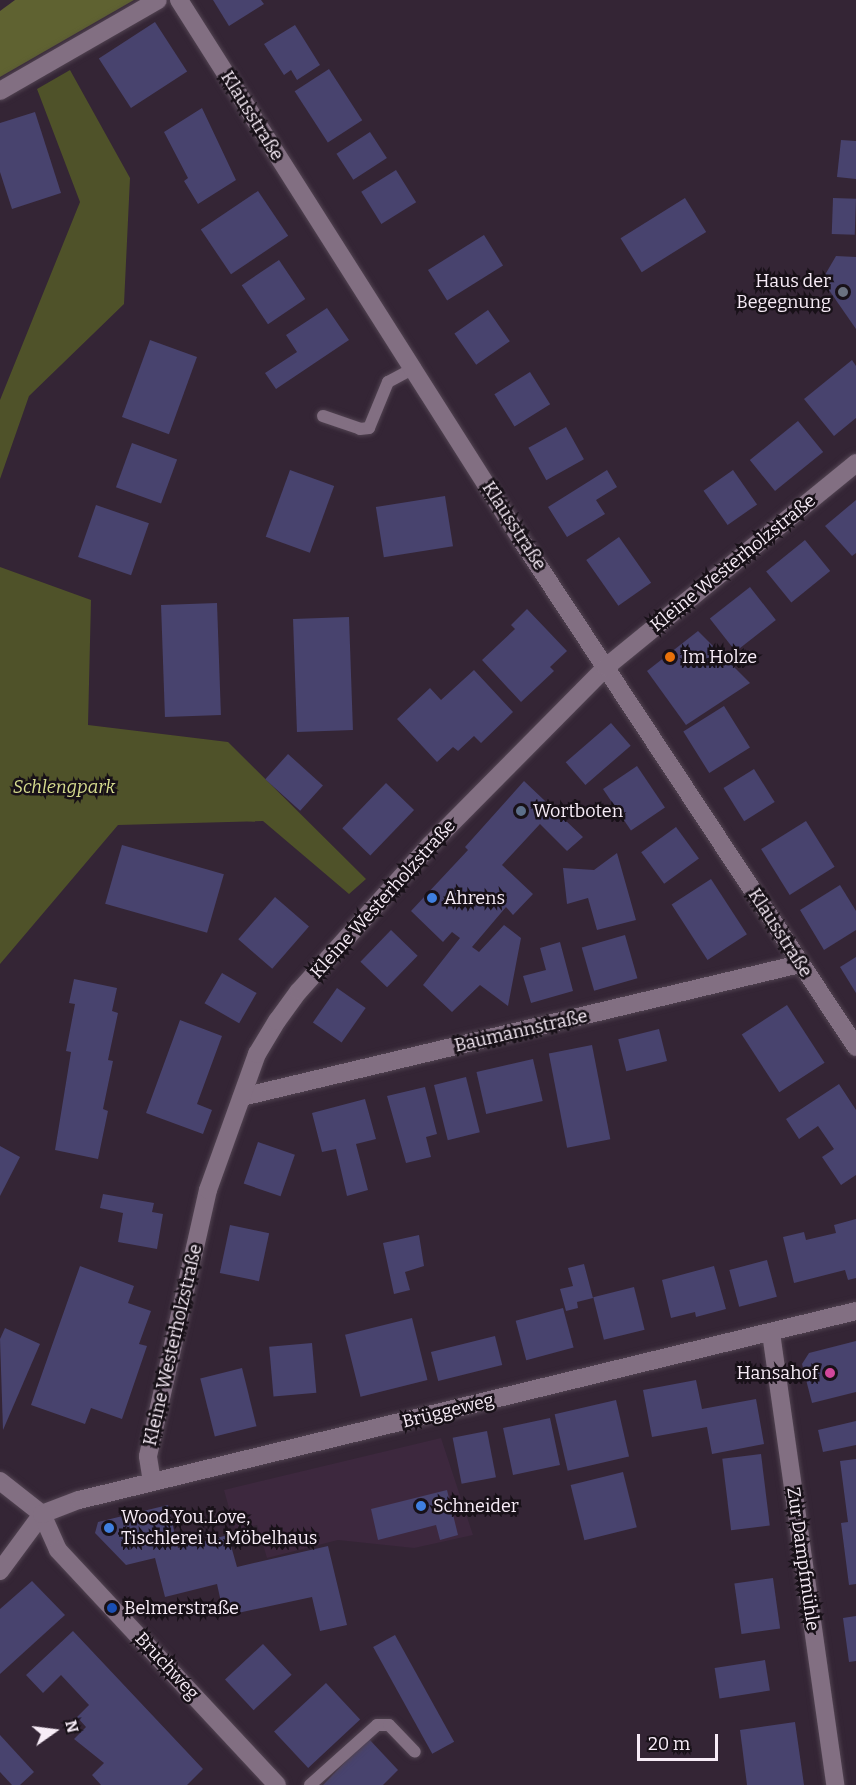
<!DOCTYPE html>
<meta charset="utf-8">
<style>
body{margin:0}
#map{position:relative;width:856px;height:1785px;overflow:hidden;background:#342535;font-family:Bitter,serif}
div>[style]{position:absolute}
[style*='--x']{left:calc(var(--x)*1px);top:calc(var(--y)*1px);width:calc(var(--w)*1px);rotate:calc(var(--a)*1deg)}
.built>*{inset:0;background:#3d283e}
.green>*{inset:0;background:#4f5229}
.forest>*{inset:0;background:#5f6231}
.building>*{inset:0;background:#48436e;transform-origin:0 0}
.roads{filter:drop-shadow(0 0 2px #514351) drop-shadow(0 0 2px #514351)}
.service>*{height:12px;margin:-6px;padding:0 6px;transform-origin:6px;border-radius:6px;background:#826f82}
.minor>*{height:18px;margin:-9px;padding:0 9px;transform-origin:9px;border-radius:9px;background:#826f82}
.tertiary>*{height:18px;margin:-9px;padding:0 9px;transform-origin:9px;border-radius:9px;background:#826f82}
.dots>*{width:16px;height:16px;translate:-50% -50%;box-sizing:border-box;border:3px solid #181118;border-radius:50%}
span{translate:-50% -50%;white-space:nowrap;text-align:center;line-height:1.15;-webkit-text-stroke:5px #181118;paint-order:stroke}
.street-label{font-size:18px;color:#f7ecf7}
.poi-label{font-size:18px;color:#f7ecf7}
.right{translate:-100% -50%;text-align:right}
.left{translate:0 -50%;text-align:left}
.park-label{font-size:18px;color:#d7dd8f;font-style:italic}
.north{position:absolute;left:24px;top:1701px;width:60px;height:60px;-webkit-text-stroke:4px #181118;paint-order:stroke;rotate:76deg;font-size:16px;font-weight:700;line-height:24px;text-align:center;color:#f7ecf7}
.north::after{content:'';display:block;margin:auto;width:21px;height:27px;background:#f7ecf7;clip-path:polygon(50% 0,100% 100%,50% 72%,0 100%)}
.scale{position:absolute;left:637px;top:1734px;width:81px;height:27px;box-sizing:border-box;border:3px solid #f7ecf7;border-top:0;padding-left:8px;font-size:18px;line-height:21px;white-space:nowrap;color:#f7ecf7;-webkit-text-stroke:4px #181118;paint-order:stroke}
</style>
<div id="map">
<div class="built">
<i style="clip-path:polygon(441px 1438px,473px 1535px,414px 1548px,338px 1540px,267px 1558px,257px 1525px,235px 1530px,224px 1490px)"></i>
</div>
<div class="green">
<i style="clip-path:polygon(70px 70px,130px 178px,124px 304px,29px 396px,0 479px,0 400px,80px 202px,37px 89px)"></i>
<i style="clip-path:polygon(0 567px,91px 600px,88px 725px,228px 742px,366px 879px,349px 894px,263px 821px,118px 825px,0 964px)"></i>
</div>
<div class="forest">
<i style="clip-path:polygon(15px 0,134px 0,0 77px,0 11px)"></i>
</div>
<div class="building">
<i style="clip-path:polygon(213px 0,261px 0,264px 4px,229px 26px)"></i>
<i style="left:155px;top:22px;width:59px;height:67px;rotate:57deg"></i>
<i style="clip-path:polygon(295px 25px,320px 65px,297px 80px,291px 70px,284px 75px,264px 44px)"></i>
<i style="left:329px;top:69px;width:61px;height:41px;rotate:57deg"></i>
<i style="clip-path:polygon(202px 108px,236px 180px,198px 204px,184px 181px,188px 178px,164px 132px)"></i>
<i style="clip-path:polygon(35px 112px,61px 193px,12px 209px,0 172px,0 123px)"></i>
<i style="left:370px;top:132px;width:31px;height:40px;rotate:57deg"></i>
<i style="clip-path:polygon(841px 140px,856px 141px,856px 179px,837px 177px)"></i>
<i style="left:396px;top:170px;width:38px;height:41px;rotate:58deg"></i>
<i style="left:258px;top:191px;width:54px;height:69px;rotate:56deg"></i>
<i style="left:685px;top:198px;width:40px;height:76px;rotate:58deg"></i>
<i style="left:833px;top:198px;width:23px;height:36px;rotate:2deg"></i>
<i style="left:484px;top:235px;width:36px;height:66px;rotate:58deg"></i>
<i style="clip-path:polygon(836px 256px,856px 257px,856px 329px,822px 280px)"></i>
<i style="left:279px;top:260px;width:47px;height:45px;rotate:56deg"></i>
<i style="clip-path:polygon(327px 308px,349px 340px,276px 389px,265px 373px,297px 352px,286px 335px)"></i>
<i style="left:488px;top:310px;width:38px;height:41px;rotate:55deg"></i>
<i style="left:150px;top:340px;width:50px;height:82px;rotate:20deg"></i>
<i style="clip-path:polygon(852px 360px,856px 366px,856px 418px,834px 436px,804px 399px)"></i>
<i style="left:530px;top:372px;width:38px;height:42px;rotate:58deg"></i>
<i style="left:798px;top:421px;width:40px;height:62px;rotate:51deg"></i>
<i style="left:566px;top:427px;width:37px;height:43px;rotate:61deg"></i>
<i style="left:132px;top:443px;width:48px;height:47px;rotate:20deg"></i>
<i style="left:290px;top:470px;width:47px;height:71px;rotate:20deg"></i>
<i style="clip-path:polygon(607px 470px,617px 487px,596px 500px,605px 514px,567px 537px,548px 507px)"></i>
<i style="left:733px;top:470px;width:42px;height:36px;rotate:55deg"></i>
<i style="left:445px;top:496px;width:51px;height:70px;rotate:81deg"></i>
<i style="clip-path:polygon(856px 500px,856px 553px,852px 556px,825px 526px)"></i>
<i style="left:96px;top:505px;width:56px;height:55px;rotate:19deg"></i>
<i style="left:619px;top:537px;width:56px;height:40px;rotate:55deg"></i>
<i style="left:805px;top:540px;width:40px;height:50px;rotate:51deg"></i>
<i style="left:750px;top:587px;width:42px;height:51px;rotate:52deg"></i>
<i style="left:217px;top:603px;width:112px;height:56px;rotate:88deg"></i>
<i style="clip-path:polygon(527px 609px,567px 651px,550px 667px,554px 671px,521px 702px,482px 660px,515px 629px,511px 625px)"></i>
<i style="left:349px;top:617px;width:113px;height:56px;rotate:88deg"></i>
<i style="clip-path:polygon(698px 631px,750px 683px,686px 725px,647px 671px)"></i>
<i style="clip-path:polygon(474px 670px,513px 712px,481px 743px,474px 736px,458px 751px,453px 747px,437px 762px,397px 719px,430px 688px,441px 700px)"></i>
<i style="left:724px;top:706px;width:49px;height:48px;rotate:58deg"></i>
<i style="left:611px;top:723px;width:30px;height:60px;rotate:49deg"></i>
<i style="left:288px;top:754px;width:47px;height:34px;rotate:42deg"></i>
<i style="left:637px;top:766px;width:50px;height:41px;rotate:56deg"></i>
<i style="left:754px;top:769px;width:39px;height:36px;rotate:58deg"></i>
<i style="clip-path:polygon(524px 781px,583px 837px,567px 851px,540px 824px,502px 865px,533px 894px,513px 915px,506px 907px,472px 947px,479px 952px,504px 925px,521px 938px,508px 1006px,480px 985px,452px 1012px,423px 985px,460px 938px,452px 932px,443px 942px,411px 911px,468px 850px,465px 847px)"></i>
<i style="left:386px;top:783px;width:39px;height:63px;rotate:44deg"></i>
<i style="left:806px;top:821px;width:54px;height:53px;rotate:58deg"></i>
<i style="left:676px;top:827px;width:39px;height:43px;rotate:54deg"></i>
<i style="left:122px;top:845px;width:106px;height:61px;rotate:16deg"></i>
<i style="clip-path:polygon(617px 853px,636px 920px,597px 930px,588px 898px,567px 904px,563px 868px,594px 870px)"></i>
<i style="left:711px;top:879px;width:66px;height:47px;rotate:57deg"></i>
<i style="clip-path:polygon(840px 885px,856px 911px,856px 930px,824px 950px,800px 910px)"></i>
<i style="left:275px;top:897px;width:45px;height:56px;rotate:41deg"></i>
<i style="left:391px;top:930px;width:37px;height:44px;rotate:44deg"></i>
<i style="left:625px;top:935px;width:45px;height:45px;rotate:74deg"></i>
<i style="clip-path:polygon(560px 942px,573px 991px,531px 1003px,523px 976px,546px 970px,540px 948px)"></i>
<i style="clip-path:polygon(856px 957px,856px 993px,840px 967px)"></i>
<i style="left:222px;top:973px;width:40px;height:35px;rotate:30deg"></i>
<i style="clip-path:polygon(74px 979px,117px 988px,112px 1011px,118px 1013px,108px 1060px,113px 1061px,103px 1109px,108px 1111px,98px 1159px,55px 1150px,71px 1052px,66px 1051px,75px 1004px,69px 1003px)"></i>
<i style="left:337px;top:988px;width:35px;height:42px;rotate:35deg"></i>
<i style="left:787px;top:1005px;width:69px;height:54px;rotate:57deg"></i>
<i style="clip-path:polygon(180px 1020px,222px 1036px,197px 1104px,212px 1110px,203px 1134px,146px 1113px)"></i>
<i style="left:659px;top:1029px;width:33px;height:42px;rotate:76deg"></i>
<i style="left:592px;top:1045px;width:96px;height:44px;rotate:79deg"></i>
<i style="left:533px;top:1059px;width:43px;height:58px;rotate:77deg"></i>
<i style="left:466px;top:1077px;width:57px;height:33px;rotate:76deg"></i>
<i style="clip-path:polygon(839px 1084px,856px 1110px,856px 1175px,841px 1185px,822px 1157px,834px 1149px,818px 1126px,799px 1139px,786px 1119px)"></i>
<i style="clip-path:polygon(425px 1087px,437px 1134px,426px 1137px,431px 1157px,406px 1163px,387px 1096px)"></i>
<i style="clip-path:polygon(365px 1099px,376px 1139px,356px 1144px,368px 1190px,347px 1196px,336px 1149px,322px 1152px,312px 1113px)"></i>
<i style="left:258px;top:1142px;width:39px;height:44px;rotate:19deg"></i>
<i style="clip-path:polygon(0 1146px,20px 1157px,0 1196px)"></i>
<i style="clip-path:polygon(103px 1194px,154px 1203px,152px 1212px,163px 1214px,157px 1249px,118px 1242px,123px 1213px,100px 1208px)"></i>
<i style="clip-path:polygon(856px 1219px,856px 1278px,848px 1280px,845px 1270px,794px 1283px,783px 1237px,804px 1232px,806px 1240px,836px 1233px,834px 1225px)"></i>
<i style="left:230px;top:1225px;width:40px;height:49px;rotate:12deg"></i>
<i style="clip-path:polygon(419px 1235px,424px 1266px,405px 1272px,410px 1290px,394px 1294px,383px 1243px)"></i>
<i style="left:767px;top:1260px;width:38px;height:39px;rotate:75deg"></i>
<i style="clip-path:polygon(584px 1264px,593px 1298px,577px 1302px,578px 1308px,566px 1311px,560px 1289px,573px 1286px,568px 1268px)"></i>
<i style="clip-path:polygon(80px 1266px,134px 1286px,128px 1303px,151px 1311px,139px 1344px,147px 1346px,122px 1419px,91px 1408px,85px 1424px,31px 1405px)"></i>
<i style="clip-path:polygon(714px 1266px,726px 1309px,696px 1317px,695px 1312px,671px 1318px,662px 1280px)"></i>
<i style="left:634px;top:1287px;width:44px;height:42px;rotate:76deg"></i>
<i style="left:563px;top:1308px;width:41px;height:49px;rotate:75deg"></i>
<i style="left:412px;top:1318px;width:64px;height:69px;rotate:76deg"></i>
<i style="clip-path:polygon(5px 1328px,40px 1344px,3px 1430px,0 1339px)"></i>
<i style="left:495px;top:1336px;width:30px;height:66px;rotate:76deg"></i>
<i style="clip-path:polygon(856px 1341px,856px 1392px,812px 1403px,802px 1364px,809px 1353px)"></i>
<i style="left:312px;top:1343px;width:50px;height:43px;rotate:85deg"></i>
<i style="left:242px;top:1368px;width:60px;height:43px;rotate:76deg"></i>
<i style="clip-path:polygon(696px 1380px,702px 1409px,756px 1399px,764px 1444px,712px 1454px,707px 1427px,652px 1437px,643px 1390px)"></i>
<i style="left:616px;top:1400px;width:58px;height:63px;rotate:77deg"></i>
<i style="left:550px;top:1418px;width:48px;height:48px;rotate:78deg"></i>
<i style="clip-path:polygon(856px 1421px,856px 1445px,823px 1452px,818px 1430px)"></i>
<i style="left:487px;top:1431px;width:47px;height:35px;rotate:79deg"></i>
<i style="left:761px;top:1454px;width:72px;height:39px;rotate:83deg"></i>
<i style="clip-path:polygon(856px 1459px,856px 1584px,849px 1585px,841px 1523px,848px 1522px,840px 1461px)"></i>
<i style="left:623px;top:1472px;width:57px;height:54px;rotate:76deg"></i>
<i style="clip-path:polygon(447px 1490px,458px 1535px,440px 1540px,436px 1525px,378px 1540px,371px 1509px)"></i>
<i style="clip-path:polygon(168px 1505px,178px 1548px,228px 1535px,237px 1567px,328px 1546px,347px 1625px,320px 1631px,312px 1597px,224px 1616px,217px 1584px,165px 1597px,155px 1558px,126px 1565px,95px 1533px,98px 1522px)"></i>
<i style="left:773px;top:1578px;width:51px;height:39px;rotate:82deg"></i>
<i style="clip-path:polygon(32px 1581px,65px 1615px,0 1674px,0 1609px)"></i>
<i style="clip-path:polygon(856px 1616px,856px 1661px,849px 1662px,843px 1618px)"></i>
<i style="clip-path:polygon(73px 1631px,203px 1769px,187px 1785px,101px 1785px,92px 1775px,104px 1763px,74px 1739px,86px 1727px,77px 1717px,89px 1705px,61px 1675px,43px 1693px,26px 1675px)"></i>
<i style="left:395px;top:1635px;width:122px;height:25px;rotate:61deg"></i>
<i style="left:263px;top:1644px;width:42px;height:52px;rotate:47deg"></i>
<i style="left:765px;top:1660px;width:31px;height:51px;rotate:81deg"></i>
<i style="left:326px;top:1683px;width:50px;height:71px;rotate:47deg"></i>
<i style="clip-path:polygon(795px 1722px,804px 1785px,747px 1785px,740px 1730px)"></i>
<i style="clip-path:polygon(0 1735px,34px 1772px,20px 1785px,12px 1785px,0 1772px)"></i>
<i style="clip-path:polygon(368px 1738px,398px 1770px,383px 1785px,323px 1785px)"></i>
</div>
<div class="roads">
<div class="service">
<i style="--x:323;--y:416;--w:39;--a:19"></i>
<i style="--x:360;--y:429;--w:9;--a:-6"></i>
<i style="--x:369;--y:428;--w:50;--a:-67.6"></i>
<i style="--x:388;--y:382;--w:27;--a:-28"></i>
<i style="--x:310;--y:1785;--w:90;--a:-41.8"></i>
<i style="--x:377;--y:1725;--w:12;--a:0"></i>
<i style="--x:389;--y:1725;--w:37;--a:46"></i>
</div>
<div class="minor">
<i style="--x:179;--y:0;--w:637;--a:57.63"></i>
<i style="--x:520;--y:538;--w:610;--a:56.57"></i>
<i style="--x:0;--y:91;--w:182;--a:-29.9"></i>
<i style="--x:242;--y:1097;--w:574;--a:-13.41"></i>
<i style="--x:771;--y:1333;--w:457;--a:81.9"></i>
<i style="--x:152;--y:1482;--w:26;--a:-99"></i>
<i style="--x:148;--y:1456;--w:273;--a:-77.3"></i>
<i style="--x:208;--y:1190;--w:145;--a:-70.2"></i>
<i style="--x:257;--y:1054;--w:39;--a:-59"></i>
<i style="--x:277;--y:1021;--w:37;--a:-54"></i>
<i style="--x:299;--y:991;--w:196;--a:-48.1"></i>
<i style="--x:430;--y:845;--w:250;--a:-45.3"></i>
<i style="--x:606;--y:667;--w:323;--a:-39.2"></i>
<i style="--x:0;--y:1571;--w:71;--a:-53.6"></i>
<i style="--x:42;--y:1514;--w:39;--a:66"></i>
<i style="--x:58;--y:1550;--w:321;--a:47"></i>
</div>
<div class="tertiary">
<i style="--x:0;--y:1481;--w:53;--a:38.2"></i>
<i style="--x:42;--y:1514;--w:40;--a:-21"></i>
<i style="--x:79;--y:1500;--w:800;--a:-13.67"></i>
</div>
</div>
<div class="dots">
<i style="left:843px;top:292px;background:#6b7280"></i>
<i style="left:670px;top:657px;background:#e8710a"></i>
<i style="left:521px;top:811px;background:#5c6f8a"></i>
<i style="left:432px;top:898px;background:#3f7fe0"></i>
<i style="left:830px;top:1373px;background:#d1479c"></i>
<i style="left:421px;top:1506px;background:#3f7fe0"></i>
<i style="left:109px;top:1528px;background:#3f7fe0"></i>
<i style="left:112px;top:1608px;background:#1a4fb4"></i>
</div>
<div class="street-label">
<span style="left:252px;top:116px;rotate:58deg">Klausstraße</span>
<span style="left:514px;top:526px;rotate:57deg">Klausstraße</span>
<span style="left:733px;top:563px;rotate:-39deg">Kleine Westerholzstraße</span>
<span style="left:383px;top:899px;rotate:-48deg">Kleine Westerholzstraße</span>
<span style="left:780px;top:933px;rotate:57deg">Klausstraße</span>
<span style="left:521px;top:1031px;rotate:-13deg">Baumannstraße</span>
<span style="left:173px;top:1345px;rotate:-77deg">Kleine Westerholzstraße</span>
<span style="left:448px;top:1411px;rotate:-14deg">Brüggeweg</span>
<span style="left:803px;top:1559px;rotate:82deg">Zur Dampfmühle</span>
<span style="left:167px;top:1666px;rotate:47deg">Bruchweg</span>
</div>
<div class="poi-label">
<span class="right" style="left:831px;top:292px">Haus der<br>Begegnung</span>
<span class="left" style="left:682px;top:657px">Im Holze</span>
<span class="left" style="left:533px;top:811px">Wortboten</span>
<span class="left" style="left:444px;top:898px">Ahrens</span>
<span class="right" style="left:818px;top:1373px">Hansahof</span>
<span class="left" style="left:433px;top:1506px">Schneider</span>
<span class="left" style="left:121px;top:1528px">Wood.You.Love,<br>Tischlerei u. Möbelhaus</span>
<span class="left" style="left:124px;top:1608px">Belmerstraße</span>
</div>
<div class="park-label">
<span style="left:64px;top:787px">Schlengpark</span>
</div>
<div class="north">N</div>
<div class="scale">20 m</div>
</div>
